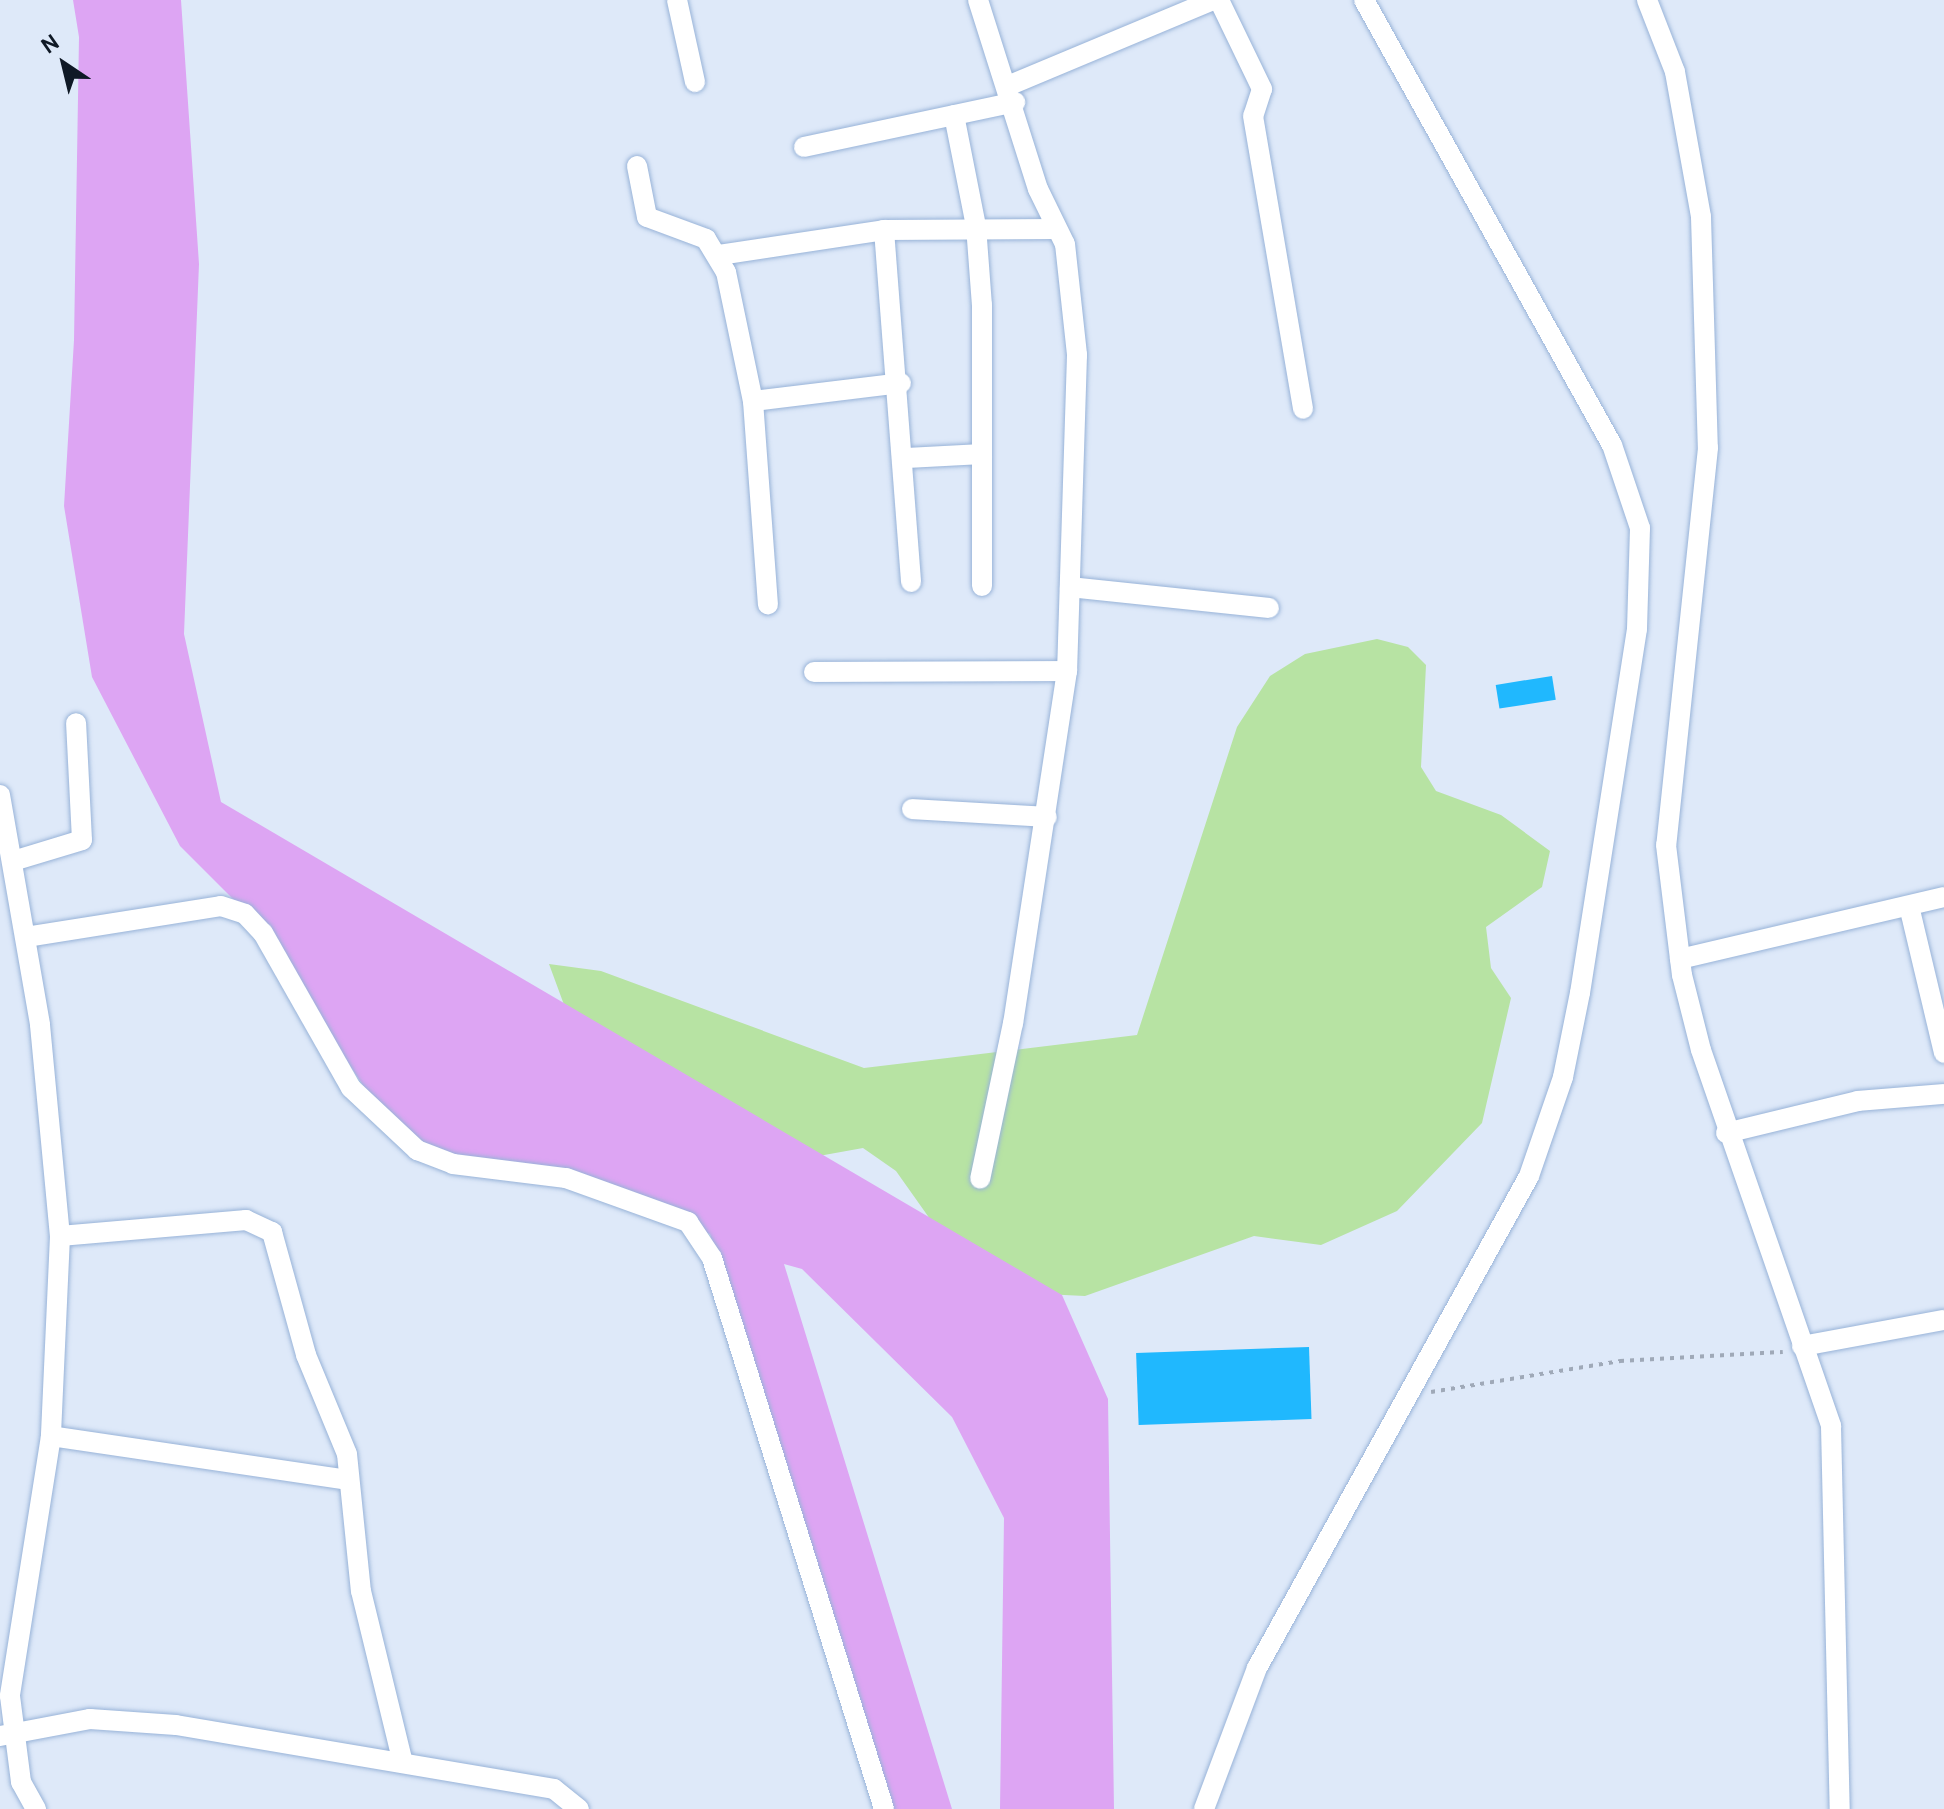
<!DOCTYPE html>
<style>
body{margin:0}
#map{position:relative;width:1944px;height:1809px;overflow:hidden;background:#dee9f9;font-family:Cabin,sans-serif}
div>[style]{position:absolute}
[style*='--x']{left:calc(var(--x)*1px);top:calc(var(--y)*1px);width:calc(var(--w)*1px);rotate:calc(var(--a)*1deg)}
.green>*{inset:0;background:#b7e3a3}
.water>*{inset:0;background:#dda5f3}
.building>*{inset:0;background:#20b8fe;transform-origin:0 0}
.path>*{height:4px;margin-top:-2px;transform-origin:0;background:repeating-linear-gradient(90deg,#9fa9b8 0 4px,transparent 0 10px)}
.roads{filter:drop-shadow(0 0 2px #98b3d8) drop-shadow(0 0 2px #98b3d8)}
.minor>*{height:20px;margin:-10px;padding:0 10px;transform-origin:10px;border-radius:10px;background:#fff}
span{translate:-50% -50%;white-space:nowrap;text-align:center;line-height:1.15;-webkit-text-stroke:7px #dee9f9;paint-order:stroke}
.north{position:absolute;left:24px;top:24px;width:80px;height:80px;-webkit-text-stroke:6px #dee9f9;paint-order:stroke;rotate:325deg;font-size:22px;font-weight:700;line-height:32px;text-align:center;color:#0f1926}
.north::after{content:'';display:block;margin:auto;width:28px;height:36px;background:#0f1926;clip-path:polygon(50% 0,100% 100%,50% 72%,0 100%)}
</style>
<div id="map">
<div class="green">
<i style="clip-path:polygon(1377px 639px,1408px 647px,1426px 665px,1421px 767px,1436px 791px,1501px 815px,1550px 851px,1542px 887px,1486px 927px,1491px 968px,1511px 998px,1482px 1123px,1397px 1211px,1321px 1245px,1254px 1236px,1085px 1296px,1023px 1293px,947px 1243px,896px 1171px,863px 1148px,791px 1161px,570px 1021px,549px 964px,601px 971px,864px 1068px,1137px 1035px,1237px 727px,1270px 676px,1305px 654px)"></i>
</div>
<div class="water">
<i style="clip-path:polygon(73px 0,181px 0,199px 264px,184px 634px,221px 802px,1062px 1295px,1108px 1399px,1114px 1809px,1000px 1809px,1004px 1518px,952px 1417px,802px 1269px,784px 1264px,952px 1809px,884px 1809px,710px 1234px,561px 1179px,430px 1160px,370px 1096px,256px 922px,180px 846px,92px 677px,64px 506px,74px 340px,79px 37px)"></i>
</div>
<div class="building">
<i style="left:1552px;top:676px;width:24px;height:57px;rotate:81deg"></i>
<i style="left:1309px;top:1347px;width:72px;height:173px;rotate:88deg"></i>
</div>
<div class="path">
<i style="--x:1431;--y:1392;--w:192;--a:-9.3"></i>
<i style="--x:1620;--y:1361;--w:163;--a:-3.2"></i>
</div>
<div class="roads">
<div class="minor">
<i style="--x:677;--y:0;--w:84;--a:77.6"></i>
<i style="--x:978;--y:0;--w:198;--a:72.4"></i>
<i style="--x:1038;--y:189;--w:61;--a:63.9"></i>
<i style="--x:1065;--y:244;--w:112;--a:83.8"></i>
<i style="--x:1077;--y:355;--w:316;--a:91.8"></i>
<i style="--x:1067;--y:671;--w:356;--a:98.7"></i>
<i style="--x:1013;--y:1023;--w:159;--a:101.9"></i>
<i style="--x:1219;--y:0;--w:99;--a:64.2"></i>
<i style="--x:1262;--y:89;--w:28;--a:108"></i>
<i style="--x:1253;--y:116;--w:297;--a:80.3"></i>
<i style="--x:1647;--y:0;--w:77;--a:68.7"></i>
<i style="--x:1675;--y:72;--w:147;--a:79.8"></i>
<i style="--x:1701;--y:217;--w:231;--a:88.3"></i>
<i style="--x:1708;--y:448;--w:399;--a:96"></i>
<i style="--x:1666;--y:845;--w:131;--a:83"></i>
<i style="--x:1682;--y:975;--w:77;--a:75.8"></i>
<i style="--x:1701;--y:1050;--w:398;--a:70.9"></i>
<i style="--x:1831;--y:1426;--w:383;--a:88.7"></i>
<i style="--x:1010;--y:85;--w:220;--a:-22.7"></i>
<i style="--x:954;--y:115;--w:113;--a:78.8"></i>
<i style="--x:976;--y:226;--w:79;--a:85.7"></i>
<i style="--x:982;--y:305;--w:281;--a:90"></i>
<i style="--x:804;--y:147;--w:216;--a:-12"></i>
<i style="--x:637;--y:166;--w:52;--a:78.9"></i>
<i style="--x:647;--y:217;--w:63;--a:20.4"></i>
<i style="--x:706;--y:239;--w:39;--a:59"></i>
<i style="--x:726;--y:272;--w:132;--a:78.2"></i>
<i style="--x:753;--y:401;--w:204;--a:85.8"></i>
<i style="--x:884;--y:230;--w:353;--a:85.6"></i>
<i style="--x:719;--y:255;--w:167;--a:-8.6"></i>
<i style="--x:884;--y:230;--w:173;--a:-0.3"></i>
<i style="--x:753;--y:401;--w:149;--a:-6.9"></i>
<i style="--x:907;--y:458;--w:75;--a:-3.1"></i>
<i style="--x:1070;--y:587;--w:200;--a:6"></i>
<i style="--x:814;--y:672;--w:253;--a:-0.2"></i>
<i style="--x:0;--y:795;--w:233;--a:80.1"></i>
<i style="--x:40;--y:1025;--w:212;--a:84.6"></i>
<i style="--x:60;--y:1236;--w:200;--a:92.6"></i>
<i style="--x:51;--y:1436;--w:263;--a:99"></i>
<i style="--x:10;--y:1696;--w:87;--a:82.7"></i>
<i style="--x:21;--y:1782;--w:31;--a:61"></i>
<i style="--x:912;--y:809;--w:135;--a:3.4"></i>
<i style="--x:13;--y:861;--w:72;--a:-16.9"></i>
<i style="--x:82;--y:840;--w:117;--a:-92.9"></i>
<i style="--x:1909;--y:906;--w:151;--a:76.6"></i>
<i style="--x:26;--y:937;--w:197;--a:-9"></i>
<i style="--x:221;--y:906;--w:25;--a:18"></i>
<i style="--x:245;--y:914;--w:26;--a:47"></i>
<i style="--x:263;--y:933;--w:178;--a:60.4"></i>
<i style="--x:351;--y:1088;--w:91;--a:43.2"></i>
<i style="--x:417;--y:1150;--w:39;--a:21"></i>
<i style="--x:453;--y:1164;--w:114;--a:7.1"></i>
<i style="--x:566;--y:1178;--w:130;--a:19.8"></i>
<i style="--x:688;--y:1222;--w:43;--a:56.3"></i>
<i style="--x:712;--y:1258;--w:577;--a:72.66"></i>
<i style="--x:1680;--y:959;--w:271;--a:-13.2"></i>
<i style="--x:1726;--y:1133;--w:136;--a:-13.6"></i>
<i style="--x:1858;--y:1101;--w:86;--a:-4.7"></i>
<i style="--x:60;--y:1236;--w:187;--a:-4.9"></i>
<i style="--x:246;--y:1220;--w:29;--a:25"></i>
<i style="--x:272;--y:1232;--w:128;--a:74.5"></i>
<i style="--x:306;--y:1355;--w:107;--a:67.5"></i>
<i style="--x:347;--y:1454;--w:138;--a:84.2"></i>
<i style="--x:361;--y:1591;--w:177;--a:76.3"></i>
<i style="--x:1802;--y:1346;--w:144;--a:-10.4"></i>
<i style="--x:51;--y:1436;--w:300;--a:8.4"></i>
<i style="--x:0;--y:1736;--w:92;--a:-10.7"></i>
<i style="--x:90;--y:1719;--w:86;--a:4"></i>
<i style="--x:176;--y:1725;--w:383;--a:9.6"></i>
<i style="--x:554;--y:1789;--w:32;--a:39"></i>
<i style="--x:1204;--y:1809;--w:151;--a:-69.4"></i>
<i style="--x:1257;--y:1668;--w:562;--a:-61.06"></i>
<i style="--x:1529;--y:1176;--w:105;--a:-71"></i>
<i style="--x:1563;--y:1077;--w:86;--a:-78.6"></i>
<i style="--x:1580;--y:993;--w:368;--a:-81.1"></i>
<i style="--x:1637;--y:629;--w:101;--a:-88.3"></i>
<i style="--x:1640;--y:528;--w:88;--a:-108.6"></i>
<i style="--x:1612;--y:445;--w:509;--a:-119.13"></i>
</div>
</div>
<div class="north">N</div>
</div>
